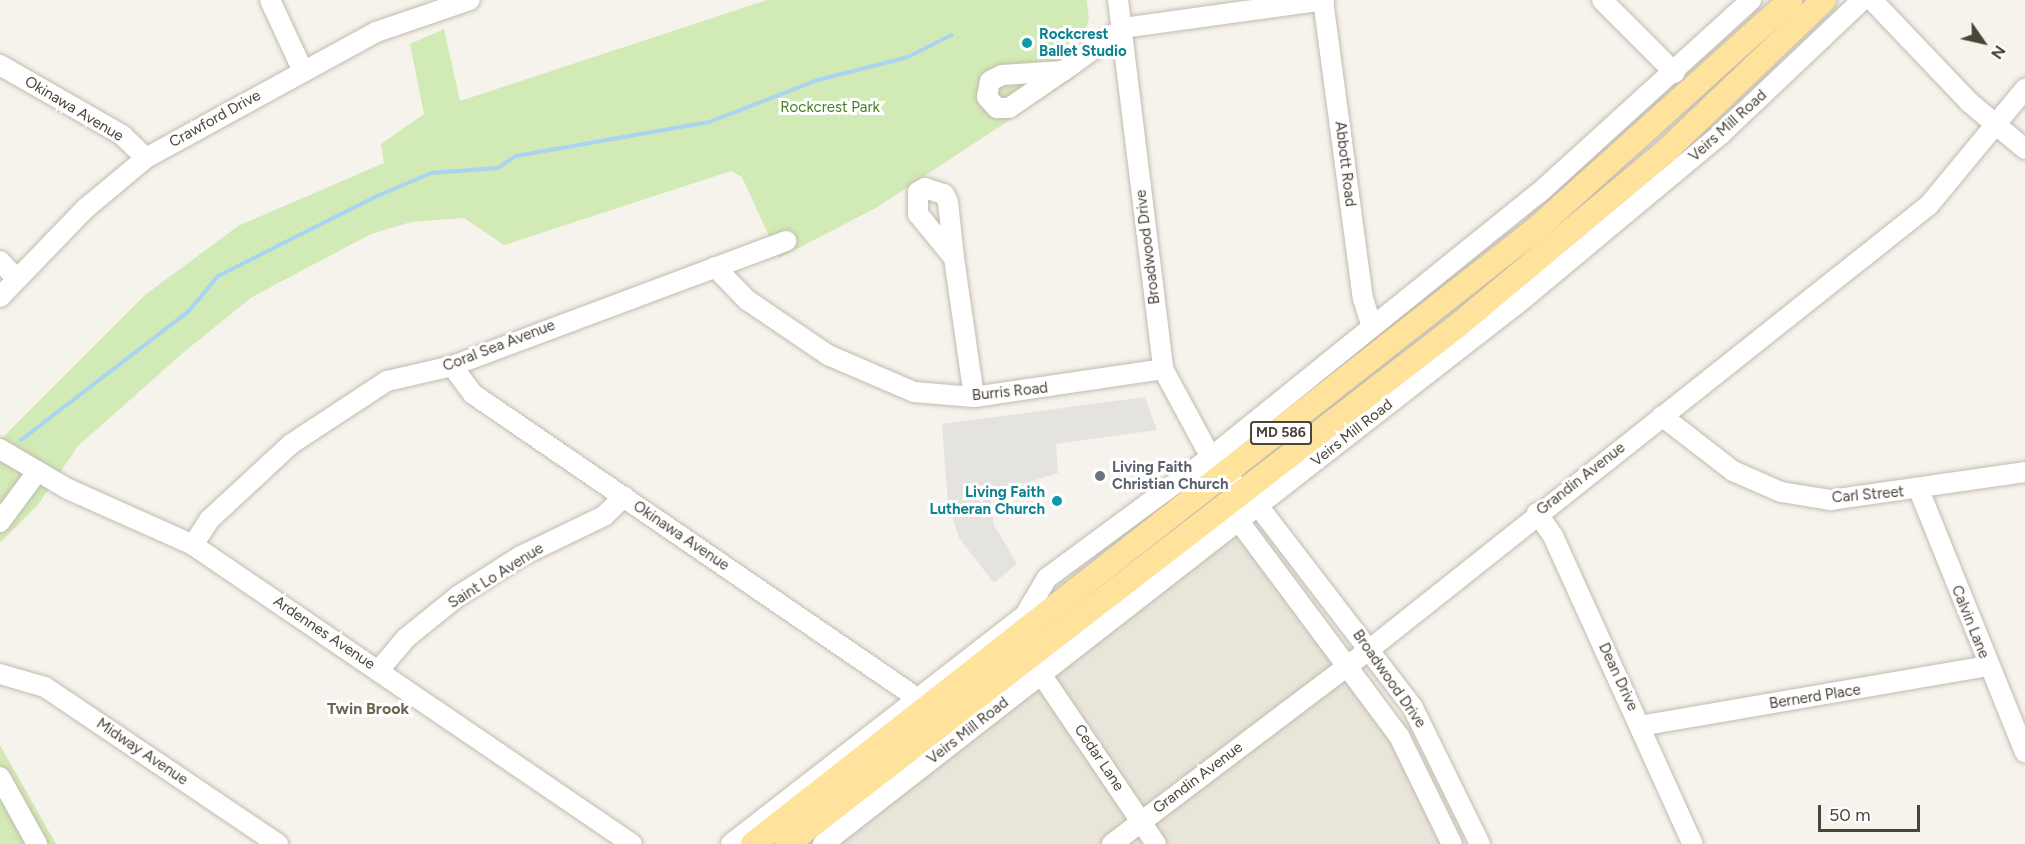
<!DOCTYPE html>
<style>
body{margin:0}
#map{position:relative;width:2025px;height:844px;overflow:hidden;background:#f6f3ec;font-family:Figtree,sans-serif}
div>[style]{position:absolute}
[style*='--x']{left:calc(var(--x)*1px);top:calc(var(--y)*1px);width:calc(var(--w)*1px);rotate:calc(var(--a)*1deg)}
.residential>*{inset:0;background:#eae5da}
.green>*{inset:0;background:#d2eab5}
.parking>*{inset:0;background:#e5e3e0}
.stream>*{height:4px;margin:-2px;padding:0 2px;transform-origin:2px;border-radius:2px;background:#a9d4f2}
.roads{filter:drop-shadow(0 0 2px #c2bbae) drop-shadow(0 0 2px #c2bbae)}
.minor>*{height:20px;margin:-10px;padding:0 10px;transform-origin:10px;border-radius:10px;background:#fff}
.major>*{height:24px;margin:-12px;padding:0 12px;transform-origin:12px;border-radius:12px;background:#ffe39c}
.dots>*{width:16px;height:16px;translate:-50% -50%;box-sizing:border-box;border:3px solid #fff;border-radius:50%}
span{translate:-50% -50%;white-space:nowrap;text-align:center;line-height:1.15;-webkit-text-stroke:6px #fff;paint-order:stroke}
.shield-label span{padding:2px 4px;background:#fff;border:2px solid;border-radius:4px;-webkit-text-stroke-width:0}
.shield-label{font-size:14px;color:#4b4439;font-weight:700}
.culture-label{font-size:15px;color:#0d838f;font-weight:700}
.left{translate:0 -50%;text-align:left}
.right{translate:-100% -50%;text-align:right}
.park-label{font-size:15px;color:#4a7f2a}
.street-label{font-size:15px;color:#4b4439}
.worship-label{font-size:15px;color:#5b616d;font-weight:700}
.neighbourhood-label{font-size:16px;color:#6e6250;font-weight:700}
.north{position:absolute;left:1953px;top:12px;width:60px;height:60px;-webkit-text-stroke:4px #fff;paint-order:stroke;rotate:124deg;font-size:16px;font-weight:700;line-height:24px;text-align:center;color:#4b4439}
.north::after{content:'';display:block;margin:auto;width:21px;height:27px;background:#4b4439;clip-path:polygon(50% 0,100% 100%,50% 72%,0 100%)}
.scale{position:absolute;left:1818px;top:805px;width:102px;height:27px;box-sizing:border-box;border:3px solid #4b4439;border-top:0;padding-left:8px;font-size:18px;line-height:21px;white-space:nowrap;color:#4b4439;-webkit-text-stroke:4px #fff;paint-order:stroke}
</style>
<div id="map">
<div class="residential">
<i style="clip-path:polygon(1222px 516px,1396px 744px,1443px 844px,800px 844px)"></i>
</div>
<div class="green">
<i style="clip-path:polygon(767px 0,1087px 0,1089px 20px,1083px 34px,1060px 50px,1075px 77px,876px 208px,779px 258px,742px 177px,731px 171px,504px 245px,464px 218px,411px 222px,371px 234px,252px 297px,184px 352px,78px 446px,38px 505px,0 543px,0 440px,145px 295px,238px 226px,384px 163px,381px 144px,424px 114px,410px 44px,444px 29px,460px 101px)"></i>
<i style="clip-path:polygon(0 745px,56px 844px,0 844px)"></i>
</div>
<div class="parking">
<i style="clip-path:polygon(1145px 397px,1157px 430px,1056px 444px,1058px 473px,990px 494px,994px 525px,1017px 564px,994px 583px,959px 538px,948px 504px,942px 424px)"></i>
</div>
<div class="stream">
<i style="--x:21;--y:440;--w:210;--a:-37.5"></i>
<i style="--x:188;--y:312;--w:47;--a:-50.2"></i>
<i style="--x:218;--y:276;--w:176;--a:-26.7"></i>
<i style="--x:375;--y:197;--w:61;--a:-23.2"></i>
<i style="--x:431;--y:173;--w:67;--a:-4.3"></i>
<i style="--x:498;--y:168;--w:22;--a:-34"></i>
<i style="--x:516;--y:156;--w:196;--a:-10"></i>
<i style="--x:709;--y:122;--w:117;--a:-21.1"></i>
<i style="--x:818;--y:80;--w:93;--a:-14.3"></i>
<i style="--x:908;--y:57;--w:49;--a:-26.6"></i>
</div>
<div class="roads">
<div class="minor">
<i style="--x:270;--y:0;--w:78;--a:65.1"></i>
<i style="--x:1118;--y:0;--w:372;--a:83"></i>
<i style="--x:1163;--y:369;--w:114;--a:61.6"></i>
<i style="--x:1323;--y:0;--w:301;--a:82.4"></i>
<i style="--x:1363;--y:298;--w:30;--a:73"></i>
<i style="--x:1602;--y:0;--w:103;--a:45"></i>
<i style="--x:1872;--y:0;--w:141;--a:46.4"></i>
<i style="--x:1969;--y:102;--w:73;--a:40"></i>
<i style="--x:0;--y:65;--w:141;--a:29.8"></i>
<i style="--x:122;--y:135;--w:33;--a:44"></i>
<i style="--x:1063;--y:71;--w:61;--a:176.2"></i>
<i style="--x:1002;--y:75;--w:13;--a:153"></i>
<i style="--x:990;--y:81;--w:16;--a:101"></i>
<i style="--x:987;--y:97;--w:15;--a:48"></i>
<i style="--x:997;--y:108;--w:12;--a:0"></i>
<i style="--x:1009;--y:108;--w:65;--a:-34.4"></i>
<i style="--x:1063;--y:71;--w:74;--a:-35.6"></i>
<i style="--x:1123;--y:28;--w:203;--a:-7.9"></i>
<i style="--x:925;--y:188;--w:20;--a:18"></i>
<i style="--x:944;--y:194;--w:9;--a:63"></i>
<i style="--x:948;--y:202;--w:56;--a:83.9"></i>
<i style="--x:954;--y:258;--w:57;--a:-129.3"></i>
<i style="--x:918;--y:214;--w:22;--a:-90"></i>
<i style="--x:918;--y:192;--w:8;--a:-30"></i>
<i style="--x:954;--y:258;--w:140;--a:81.8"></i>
<i style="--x:0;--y:261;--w:25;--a:47"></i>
<i style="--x:715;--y:267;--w:46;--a:45.9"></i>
<i style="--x:747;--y:300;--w:98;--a:34.2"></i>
<i style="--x:828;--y:355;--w:94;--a:23.3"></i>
<i style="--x:914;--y:392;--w:60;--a:4.8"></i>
<i style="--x:974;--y:397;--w:191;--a:-8.4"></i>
<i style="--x:0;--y:297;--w:124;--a:-46"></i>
<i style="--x:86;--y:208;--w:78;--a:-39.8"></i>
<i style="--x:146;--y:158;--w:262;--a:-28.7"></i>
<i style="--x:376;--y:32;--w:99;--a:-18.8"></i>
<i style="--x:452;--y:366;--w:35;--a:53"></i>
<i style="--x:473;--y:394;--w:538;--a:34.4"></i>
<i style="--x:1662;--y:416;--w:90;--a:37.8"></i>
<i style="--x:1733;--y:471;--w:52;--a:23.6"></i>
<i style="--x:1781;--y:492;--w:51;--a:9.1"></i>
<i style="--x:1831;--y:500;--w:196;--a:-8.2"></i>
<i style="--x:0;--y:449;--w:79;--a:30.5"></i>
<i style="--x:68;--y:489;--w:137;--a:24.1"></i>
<i style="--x:193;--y:545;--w:531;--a:34.26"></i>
<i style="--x:1224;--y:479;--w:25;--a:27"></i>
<i style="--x:1246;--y:490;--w:275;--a:52.5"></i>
<i style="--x:1413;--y:708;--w:152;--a:63.8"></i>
<i style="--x:1919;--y:490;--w:283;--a:68"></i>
<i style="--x:1232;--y:512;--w:279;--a:53.3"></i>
<i style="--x:1399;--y:736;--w:120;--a:63.9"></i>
<i style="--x:1537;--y:513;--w:28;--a:55"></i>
<i style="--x:1553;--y:536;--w:338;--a:65.6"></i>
<i style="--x:0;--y:522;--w:62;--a:-53.5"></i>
<i style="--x:193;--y:545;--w:31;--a:-57"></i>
<i style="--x:210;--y:519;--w:110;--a:-42.8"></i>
<i style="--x:291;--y:444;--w:115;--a:-33.3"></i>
<i style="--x:387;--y:381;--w:67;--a:-13"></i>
<i style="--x:452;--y:366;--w:357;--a:-20.5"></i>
<i style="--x:379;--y:670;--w:42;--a:-49.8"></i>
<i style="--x:406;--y:638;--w:67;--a:-38.9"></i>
<i style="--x:458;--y:596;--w:75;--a:-32.4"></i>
<i style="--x:521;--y:556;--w:92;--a:-25.7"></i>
<i style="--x:604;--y:516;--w:28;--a:-44"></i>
<i style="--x:0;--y:674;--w:47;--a:16.1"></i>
<i style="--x:45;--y:687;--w:281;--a:34"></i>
<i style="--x:1041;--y:674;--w:205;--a:55.9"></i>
<i style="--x:1640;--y:726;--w:354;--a:-9.8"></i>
<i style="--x:0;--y:777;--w:77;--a:61.1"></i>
<i style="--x:731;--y:844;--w:373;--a:-37.9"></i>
<i style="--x:1025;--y:615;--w:43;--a:-59.3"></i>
<i style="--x:1047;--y:578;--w:202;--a:-36.4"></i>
<i style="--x:1210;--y:458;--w:422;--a:-38.9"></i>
<i style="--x:1539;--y:193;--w:287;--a:-42.3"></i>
<i style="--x:823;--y:844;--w:879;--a:-37.89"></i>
<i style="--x:1517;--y:304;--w:266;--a:-39.8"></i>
<i style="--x:1721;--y:134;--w:195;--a:-43.5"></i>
<i style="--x:1112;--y:844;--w:323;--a:-37.1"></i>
<i style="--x:1370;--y:649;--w:714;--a:-38.46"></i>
<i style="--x:1929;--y:205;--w:151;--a:-50.4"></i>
</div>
<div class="major">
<i style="--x:753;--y:844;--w:996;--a:-38.15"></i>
<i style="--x:1536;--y:229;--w:342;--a:-42"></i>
<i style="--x:787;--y:844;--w:845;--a:-37.7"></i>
<i style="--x:1456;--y:327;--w:277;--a:-40"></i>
<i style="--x:1668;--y:149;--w:216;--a:-43.7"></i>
</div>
</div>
<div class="dots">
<i style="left:1027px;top:43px;background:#0f9aa8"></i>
<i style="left:1100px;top:476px;background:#6b7280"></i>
<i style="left:1057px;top:501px;background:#0f9aa8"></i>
</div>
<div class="shield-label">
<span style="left:1281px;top:433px">MD 586</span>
</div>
<div class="culture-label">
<span class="left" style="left:1039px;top:43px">Rockcrest<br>Ballet Studio</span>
<span class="right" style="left:1045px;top:501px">Living Faith<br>Lutheran Church</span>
</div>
<div class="park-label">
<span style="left:830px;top:108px">Rockcrest Park</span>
</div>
<div class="street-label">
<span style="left:74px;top:109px;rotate:31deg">Okinawa Avenue</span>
<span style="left:215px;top:119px;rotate:-29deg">Crawford Drive</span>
<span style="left:1728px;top:126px;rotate:-42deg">Veirs Mill Road</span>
<span style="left:1345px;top:164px;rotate:83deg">Abbott Road</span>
<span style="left:1148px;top:247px;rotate:-97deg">Broadwood Drive</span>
<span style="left:499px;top:346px;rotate:-21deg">Coral Sea Avenue</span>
<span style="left:1010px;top:392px;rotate:-6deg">Burris Road</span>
<span style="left:1352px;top:433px;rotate:-38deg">Veirs Mill Road</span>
<span style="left:1581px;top:479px;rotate:-38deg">Grandin Avenue</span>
<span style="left:1868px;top:495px;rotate:-5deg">Carl Street</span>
<span style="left:681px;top:536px;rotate:34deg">Okinawa Avenue</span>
<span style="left:496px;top:576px;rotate:-32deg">Saint Lo Avenue</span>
<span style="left:1970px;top:622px;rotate:68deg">Calvin Lane</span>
<span style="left:324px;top:633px;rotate:34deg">Ardennes Avenue</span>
<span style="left:1618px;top:677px;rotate:65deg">Dean Drive</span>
<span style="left:1389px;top:679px;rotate:55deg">Broadwood Drive</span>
<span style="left:1815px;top:697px;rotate:-9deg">Bernerd Place</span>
<span style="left:968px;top:731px;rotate:-38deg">Veirs Mill Road</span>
<span style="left:142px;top:752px;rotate:34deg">Midway Avenue</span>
<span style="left:1099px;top:758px;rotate:56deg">Cedar Lane</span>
<span style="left:1198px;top:778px;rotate:-37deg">Grandin Avenue</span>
</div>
<div class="worship-label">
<span class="left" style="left:1112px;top:476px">Living Faith<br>Christian Church</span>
</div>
<div class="neighbourhood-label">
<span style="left:368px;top:709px">Twin Brook</span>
</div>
<div class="north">N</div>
<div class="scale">50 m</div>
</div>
